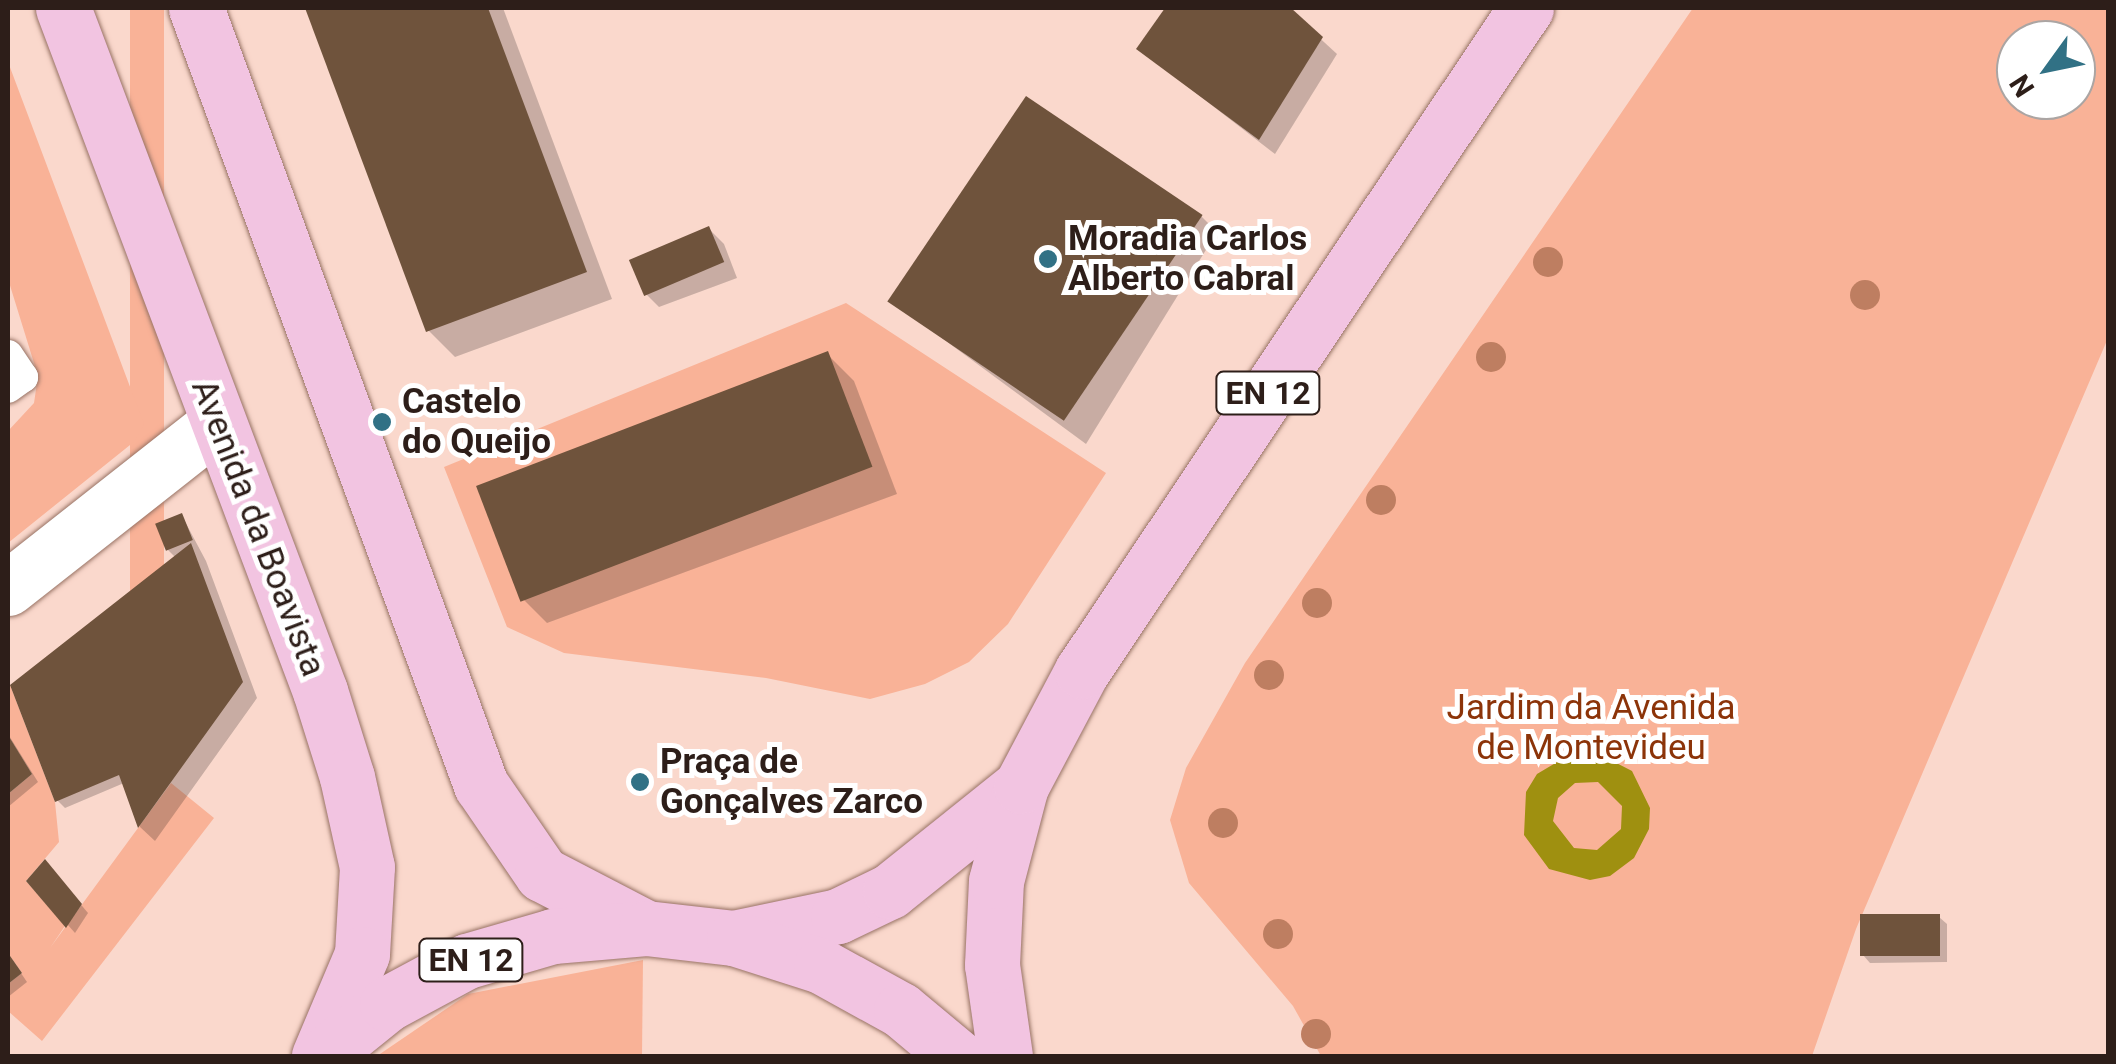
<!DOCTYPE html>
<meta charset="utf-8">
<style>
body{margin:0}
#map{position:relative;width:2116px;height:1064px;overflow:hidden;background:#fad8cc;font-family:Roboto,sans-serif}
div>[style]{position:absolute}
[style*='--x']{left:calc(var(--x)*1px);top:calc(var(--y)*1px);width:calc(var(--w)*1px);rotate:calc(var(--a)*1deg)}
.green>*{inset:0;background:#f9b297;transform-origin:0 0}
.water>*{inset:0;background:#9f9010}
.shadow>*{inset:0;background:#0003}
.building>*{inset:0;background:#6f533c;transform-origin:0 0}
.roads{filter:drop-shadow(0 0 2px #987365) drop-shadow(0 0 2px #987365)}
.lane>*{height:30px;margin:-15px;padding:0 15px;transform-origin:15px;border-radius:15px;background:#fff}
.street>*{height:55px;margin:-27.5px;padding:0 27.5px;transform-origin:27.5px;border-radius:27.5px;background:#fff}
.primary>*{height:55px;margin:-27.5px;padding:0 27.5px;transform-origin:27.5px;border-radius:27.5px;background:#f2c4e1}
.trees>*{width:30px;height:30px;margin:-15px;border-radius:50%;background:#be7e61}
.dots>*{width:28px;height:28px;translate:-50% -50%;box-sizing:border-box;border:5px solid #fff;border-radius:50%}
span{translate:-50% -50%;white-space:nowrap;text-align:center;line-height:1.15;-webkit-text-stroke:10px #fff;paint-order:stroke}
.shield-label span{padding:2px 8px;background:#fff;border:2px solid;border-radius:8px;-webkit-text-stroke-width:0}
.shield-label{font-size:32px;color:#2d1e19;font-weight:700}
.poi-label{font-size:35px;color:#2d1e19;font-weight:700}
.left{translate:0 -50%;text-align:left}
.street-label{font-size:35px;color:#2d1e19}
.park-label{font-size:35px;color:#8c3409}
.frame{position:absolute;inset:0;border:10px solid #2d1e19;pointer-events:none}
.north{position:absolute;left:1996px;top:20px;width:100px;height:100px;box-sizing:border-box;background:#fff;border:2px solid #aba5a3;border-radius:50%;rotate:237deg;font-size:28px;font-weight:700;line-height:40px;text-align:center;color:#2d1e19}
.north::after{content:'';display:block;margin:auto;width:35px;height:45px;background:#317185;clip-path:polygon(50% 0,100% 100%,50% 72%,0 100%)}
</style>
<div id="map">
<div class="green">
<i style="left:130px;top:8px;width:34px;height:678px"></i>
<i style="clip-path:polygon(evenodd,1693px 8px,2108px 8px,2108px 338px,1856px 929px,1812px 1056px,1321px 1056px,1293px 1006px,1189px 883px,1170px 820px,1186px 768px,1245px 663px,1693px 8px,2016px 40px,2076px 40px,2076px 100px,2016px 100px,2016px 40px)"></i>
<i style="clip-path:polygon(8px 62px,144px 424px,135px 441px,8px 543px,8px 431px,34px 403px,38px 376px,8px 279px)"></i>
<i style="clip-path:polygon(846px 303px,1106px 473px,1008px 624px,969px 662px,925px 684px,870px 699px,766px 678px,564px 653px,507px 627px,444px 467px)"></i>
<i style="clip-path:polygon(10px 685px,55px 802px,59px 842px,26px 881px,65px 926px,50px 948px,171px 783px,214px 818px,42px 1041px,8px 1011px,8px 984px,22px 973px,8px 953px,8px 794px,32px 774px,8px 735px)"></i>
<i style="clip-path:polygon(643px 960px,642px 1056px,377px 1056px,468px 994px)"></i>
</div>
<div class="water">
<i style="clip-path:polygon(evenodd,1574px 752px,1595px 752px,1632px 771px,1650px 808px,1649px 829px,1634px 858px,1610px 876px,1590px 880px,1549px 869px,1524px 835px,1526px 792px,1537px 774px,1574px 752px,1598px 782px,1622px 806px,1621px 829px,1597px 850px,1574px 848px,1553px 821px,1558px 798px,1575px 783px,1598px 782px)"></i>
</div>
<div class="shadow">
<i style="clip-path:polygon(307px 8px,503px 8px,612px 299px,455px 357px,428px 330px)"></i>
<i style="clip-path:polygon(1168px 8px,1287px 8px,1337px 54px,1275px 154px,1139px 49px)"></i>
<i style="clip-path:polygon(1201px 216px,1217px 232px,1086px 444px,893px 302px)"></i>
<i style="clip-path:polygon(709px 229px,724px 244px,737px 278px,659px 307px,644px 292px)"></i>
<i style="clip-path:polygon(827px 354px,854px 381px,897px 494px,547px 623px,520px 596px)"></i>
<i style="clip-path:polygon(182px 516px,206px 561px,257px 698px,155px 841px,140px 827px,124px 783px,65px 808px,57px 800px,176px 558px,168px 550px)"></i>
<i style="clip-path:polygon(8px 734px,38px 782px,8px 807px)"></i>
<i style="clip-path:polygon(52px 870px,88px 913px,75px 933px,29px 881px)"></i>
<i style="clip-path:polygon(1939px 917px,1947px 924px,1947px 962px,1870px 963px,1863px 955px)"></i>
<i style="clip-path:polygon(8px 954px,27px 982px,8px 997px)"></i>
</div>
<div class="building">
<i style="clip-path:polygon(305px 8px,488px 8px,587px 272px,426px 332px)"></i>
<i style="clip-path:polygon(1165px 8px,1291px 8px,1323px 37px,1259px 140px,1136px 49px)"></i>
<i style="left:1026px;top:96px;width:213px;height:248px;rotate:34deg"></i>
<i style="left:709px;top:226px;width:39px;height:87px;rotate:67deg"></i>
<i style="left:828px;top:351px;width:124px;height:377px;rotate:69deg"></i>
<i style="left:182px;top:513px;width:29px;height:29px;rotate:68deg"></i>
<i style="clip-path:polygon(191px 543px,243px 682px,138px 828px,119px 775px,55px 802px,10px 685px)"></i>
<i style="clip-path:polygon(8px 735px,32px 774px,8px 794px)"></i>
<i style="clip-path:polygon(45px 859px,82px 904px,66px 928px,26px 881px)"></i>
<i style="left:1860px;top:914px;width:80px;height:42px"></i>
<i style="clip-path:polygon(8px 953px,22px 973px,8px 984px)"></i>
</div>
<div class="roads">
<div class="lane">
<i style="--x:8;--y:355;--w:27;--a:56"></i>
<i style="--x:23;--y:377;--w:19;--a:144"></i>
</div>
<div class="street">
<i style="--x:8;--y:588;--w:267;--a:-38.2"></i>
</div>
<div class="primary">
<i style="--x:63;--y:8;--w:730;--a:69.38"></i>
<i style="--x:320;--y:691;--w:90;--a:72.6"></i>
<i style="--x:347;--y:777;--w:92;--a:77.5"></i>
<i style="--x:367;--y:867;--w:87;--a:93.3"></i>
<i style="--x:362;--y:954;--w:111;--a:112.9"></i>
<i style="--x:196;--y:8;--w:828;--a:69.86"></i>
<i style="--x:481;--y:785;--w:108;--a:55.6"></i>
<i style="--x:542;--y:874;--w:117;--a:27.4"></i>
<i style="--x:734;--y:938;--w:106;--a:-11.9"></i>
<i style="--x:838;--y:916;--w:58;--a:-25.7"></i>
<i style="--x:890;--y:891;--w:168;--a:-38.7"></i>
<i style="--x:324;--y:1055;--w:81;--a:-39"></i>
<i style="--x:387;--y:1004;--w:91;--a:-28.3"></i>
<i style="--x:467;--y:961;--w:90;--a:-16.2"></i>
<i style="--x:553;--y:936;--w:93;--a:-4.9"></i>
<i style="--x:646;--y:928;--w:89;--a:6.5"></i>
<i style="--x:734;--y:938;--w:91;--a:17.8"></i>
<i style="--x:821;--y:966;--w:91;--a:28.8"></i>
<i style="--x:901;--y:1010;--w:72;--a:39.9"></i>
<i style="--x:1005;--y:1056;--w:92;--a:-98.1"></i>
<i style="--x:992;--y:965;--w:84;--a:-87.3"></i>
<i style="--x:996;--y:881;--w:98;--a:-75.3"></i>
<i style="--x:1021;--y:786;--w:130;--a:-62.1"></i>
<i style="--x:1082;--y:671;--w:798;--a:-56.19"></i>
</div>
</div>
<div class="trees">
<i style="left:1548px;top:262px"></i>
<i style="left:1865px;top:295px"></i>
<i style="left:1491px;top:357px"></i>
<i style="left:1381px;top:500px"></i>
<i style="left:1317px;top:603px"></i>
<i style="left:1269px;top:675px"></i>
<i style="left:1223px;top:823px"></i>
<i style="left:1278px;top:934px"></i>
<i style="left:1316px;top:1034px"></i>
</div>
<div class="dots">
<i style="left:1048px;top:259px;background:#317185"></i>
<i style="left:382px;top:422px;background:#317185"></i>
<i style="left:640px;top:782px;background:#317185"></i>
</div>
<div class="shield-label">
<span style="left:1268px;top:393px">EN 12</span>
<span style="left:471px;top:960px">EN 12</span>
</div>
<div class="poi-label">
<span class="left" style="left:1068px;top:259px">Moradia Carlos<br>Alberto Cabral</span>
<span class="left" style="left:402px;top:422px">Castelo<br>do Queijo</span>
<span class="left" style="left:660px;top:782px">Praça de<br>Gonçalves Zarco</span>
</div>
<div class="street-label">
<span style="left:258px;top:528px;rotate:69deg">Avenida da Boavista</span>
</div>
<div class="park-label">
<span style="left:1591px;top:728px">Jardim da Avenida<br>de Montevideu</span>
</div>
<div class="frame"></div>
<div class="north">N</div>
</div>
